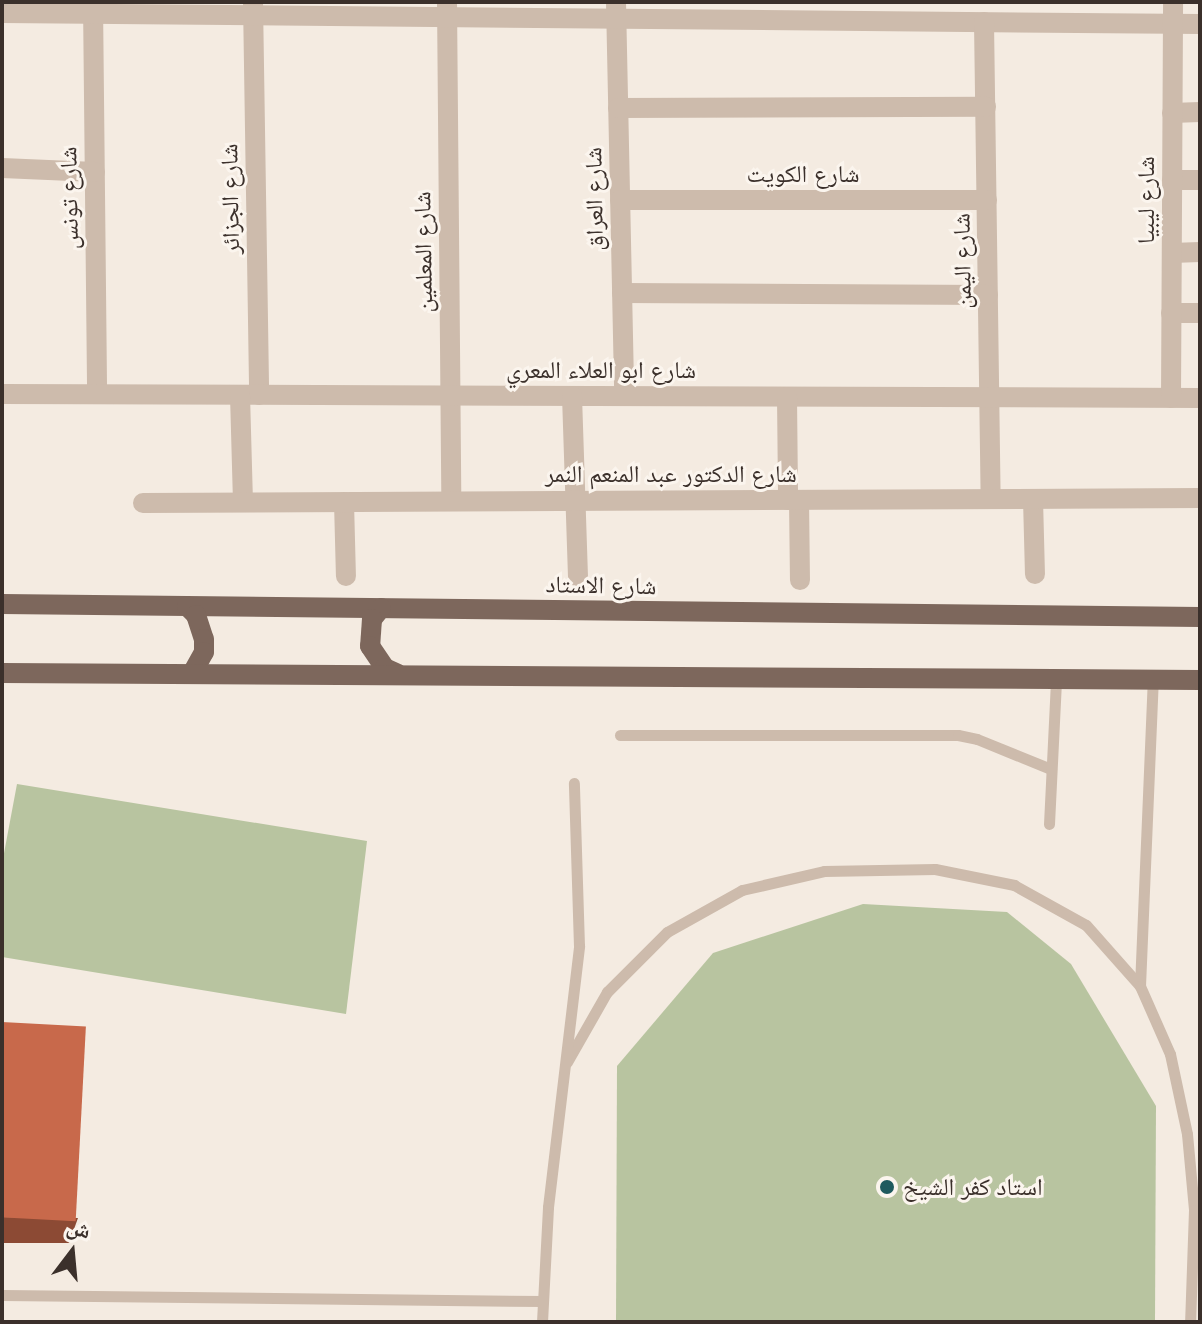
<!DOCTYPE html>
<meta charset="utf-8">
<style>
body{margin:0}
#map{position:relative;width:1202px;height:1324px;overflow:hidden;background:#f4ebe1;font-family:Arial,"Noto Naskh Arabic",sans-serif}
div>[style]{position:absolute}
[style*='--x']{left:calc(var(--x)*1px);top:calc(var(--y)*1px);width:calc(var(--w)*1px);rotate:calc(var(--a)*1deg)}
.green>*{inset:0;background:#b8c4a0}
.lane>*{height:11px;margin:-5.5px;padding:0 5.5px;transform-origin:5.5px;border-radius:5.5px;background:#cdbbac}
.street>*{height:20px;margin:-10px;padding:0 10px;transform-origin:10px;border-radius:10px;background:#cdbbac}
.primary>*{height:20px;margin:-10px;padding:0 10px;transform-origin:10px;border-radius:10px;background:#7d675c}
.shaded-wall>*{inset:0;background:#8c4a34}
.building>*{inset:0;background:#c8694b;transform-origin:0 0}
.dots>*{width:22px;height:22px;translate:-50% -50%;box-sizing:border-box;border:4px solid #fbf5ee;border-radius:50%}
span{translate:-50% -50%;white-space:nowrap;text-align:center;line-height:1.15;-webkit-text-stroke:6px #fbf5ee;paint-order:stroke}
.street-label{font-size:24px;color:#3b302b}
.poi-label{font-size:24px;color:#3b302b}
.left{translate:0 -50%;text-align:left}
.frame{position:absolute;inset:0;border:4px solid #3b302b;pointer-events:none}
.north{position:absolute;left:32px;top:1212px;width:80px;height:80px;-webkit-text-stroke:6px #fbf5ee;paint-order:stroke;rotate:16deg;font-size:22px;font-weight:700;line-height:32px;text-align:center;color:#3b302b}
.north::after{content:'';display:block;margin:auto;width:28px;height:36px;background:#3b302b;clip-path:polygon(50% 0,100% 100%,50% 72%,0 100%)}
</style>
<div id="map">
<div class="green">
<i style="clip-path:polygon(17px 784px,367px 841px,346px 1014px,2px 957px,2px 864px)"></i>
<i style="clip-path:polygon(863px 904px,1007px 912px,1071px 964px,1156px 1106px,1155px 1322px,616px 1322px,617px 1066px,713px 953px)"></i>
</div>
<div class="lane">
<i style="--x:620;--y:735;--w:338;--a:0"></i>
<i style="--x:958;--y:735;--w:19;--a:12"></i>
<i style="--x:977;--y:739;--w:80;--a:22.1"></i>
<i style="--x:1049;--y:824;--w:145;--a:-87.2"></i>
<i style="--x:1140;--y:986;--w:306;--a:-87.6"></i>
<i style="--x:567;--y:1062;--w:81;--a:-60.3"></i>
<i style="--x:607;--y:992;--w:85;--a:-45"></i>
<i style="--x:667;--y:932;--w:86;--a:-29.2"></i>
<i style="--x:742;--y:890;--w:84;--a:-13"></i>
<i style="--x:824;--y:871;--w:111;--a:-1"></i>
<i style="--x:935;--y:869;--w:81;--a:11.4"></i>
<i style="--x:1014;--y:885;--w:82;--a:29.1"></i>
<i style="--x:1086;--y:925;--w:81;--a:48.5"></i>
<i style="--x:1140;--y:986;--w:74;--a:66.2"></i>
<i style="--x:1170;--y:1054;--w:82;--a:78"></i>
<i style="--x:1187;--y:1134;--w:76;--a:84.7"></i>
<i style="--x:1194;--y:1210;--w:112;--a:92"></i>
<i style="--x:2;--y:1295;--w:541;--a:0.64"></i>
<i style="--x:542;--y:1322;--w:115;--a:-87"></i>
<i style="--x:548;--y:1207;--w:263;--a:-83.2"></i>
<i style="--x:579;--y:946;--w:163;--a:-91.8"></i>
</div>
<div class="street">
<i style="--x:93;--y:2;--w:392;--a:89.4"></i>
<i style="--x:253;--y:2;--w:393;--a:89.1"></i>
<i style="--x:447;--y:2;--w:499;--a:89.5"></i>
<i style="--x:616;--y:2;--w:393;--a:88.8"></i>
<i style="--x:2;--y:13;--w:1198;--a:0.53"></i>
<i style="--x:984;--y:22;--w:477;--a:89.2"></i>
<i style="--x:618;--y:108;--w:368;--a:-0.2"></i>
<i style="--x:1172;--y:113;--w:28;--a:-2"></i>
<i style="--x:2;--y:168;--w:93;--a:2.5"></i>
<i style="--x:1172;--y:180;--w:28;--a:0"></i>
<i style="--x:620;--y:200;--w:367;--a:0"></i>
<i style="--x:1172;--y:253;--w:28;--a:-2"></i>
<i style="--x:622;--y:293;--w:366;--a:0.3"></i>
<i style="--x:1171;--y:313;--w:29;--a:0"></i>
<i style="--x:2;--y:394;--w:1198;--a:0.19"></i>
<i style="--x:240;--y:395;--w:107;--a:88.4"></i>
<i style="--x:572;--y:396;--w:181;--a:88.1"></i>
<i style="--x:787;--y:397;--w:103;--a:89.4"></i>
<i style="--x:1171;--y:398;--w:396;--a:-89.7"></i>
<i style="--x:1033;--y:499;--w:75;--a:88.5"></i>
<i style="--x:799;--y:500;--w:80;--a:89.3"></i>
<i style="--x:344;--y:502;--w:74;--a:88.5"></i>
<i style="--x:143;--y:503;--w:1057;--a:-0.27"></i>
</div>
<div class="primary">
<i style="--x:2;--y:604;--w:1198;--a:0.62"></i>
<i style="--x:187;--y:606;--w:13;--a:45"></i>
<i style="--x:196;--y:615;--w:25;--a:72"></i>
<i style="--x:204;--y:639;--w:13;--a:90"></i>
<i style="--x:204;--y:652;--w:25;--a:119"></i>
<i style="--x:381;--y:608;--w:14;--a:129"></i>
<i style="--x:372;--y:619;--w:27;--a:94"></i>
<i style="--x:370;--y:646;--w:27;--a:56"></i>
<i style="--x:385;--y:668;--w:14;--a:25"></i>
<i style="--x:2;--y:673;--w:1198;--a:0.33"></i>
</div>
<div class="shaded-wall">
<i style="clip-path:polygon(2px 1217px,78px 1218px,69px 1243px,2px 1243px)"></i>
</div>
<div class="building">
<i style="left:2px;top:1022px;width:84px;height:195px;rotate:3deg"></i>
</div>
<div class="dots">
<i style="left:887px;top:1187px;background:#1f5a5e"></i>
</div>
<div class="street-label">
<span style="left:803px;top:174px">شارع الكويت</span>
<span style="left:69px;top:198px;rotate:-91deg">شارع تونس</span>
<span style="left:230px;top:199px;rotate:-91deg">شارع الجزائر</span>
<span style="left:594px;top:199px;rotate:-91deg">شارع العراق</span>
<span style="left:1146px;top:200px;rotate:-90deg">شارع ليبيا</span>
<span style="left:423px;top:252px;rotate:-91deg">شارع المعلمين</span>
<span style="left:962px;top:261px;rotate:-91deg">شارع اليمن</span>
<span style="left:601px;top:370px">شارع ابو العلاء المعري</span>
<span style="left:671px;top:474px">شارع الدكتور عبد المنعم النمر</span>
<span style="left:601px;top:585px;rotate:1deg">شارع الاستاد</span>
</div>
<div class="poi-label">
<span class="left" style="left:903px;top:1187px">استاد كفر الشيخ</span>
</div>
<div class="frame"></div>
<div class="north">ش</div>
</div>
